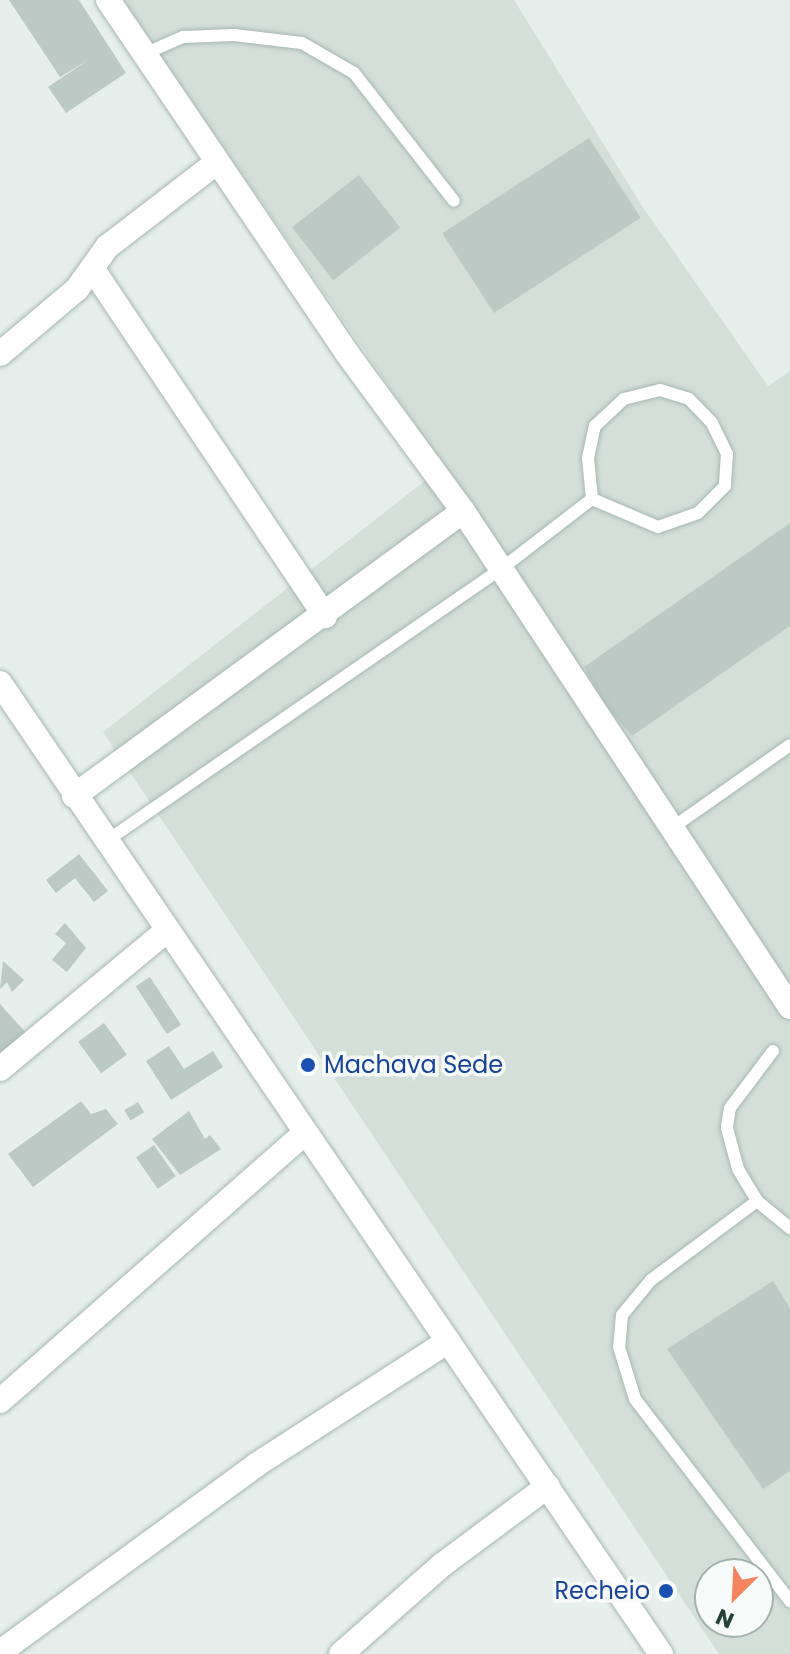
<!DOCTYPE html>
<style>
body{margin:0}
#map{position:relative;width:790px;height:1654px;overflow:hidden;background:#e6efeb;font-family:Poppins,sans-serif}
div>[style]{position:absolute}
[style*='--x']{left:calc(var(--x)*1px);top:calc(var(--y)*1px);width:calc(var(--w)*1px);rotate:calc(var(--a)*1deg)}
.built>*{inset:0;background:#d4dfda}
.building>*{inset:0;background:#bbcac4;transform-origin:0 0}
.roads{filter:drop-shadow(0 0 2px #a8b8b2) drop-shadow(0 0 2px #a8b8b2)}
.service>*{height:12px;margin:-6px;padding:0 6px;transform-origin:6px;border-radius:6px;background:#fff}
.minor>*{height:24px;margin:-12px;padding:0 12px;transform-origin:12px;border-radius:12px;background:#fff}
.secondary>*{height:24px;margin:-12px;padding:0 12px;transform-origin:12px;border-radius:12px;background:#fff}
.dots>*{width:22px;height:22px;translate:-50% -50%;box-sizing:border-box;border:4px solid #f7fbf9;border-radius:50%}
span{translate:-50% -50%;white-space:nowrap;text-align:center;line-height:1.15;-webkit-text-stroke:7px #f7fbf9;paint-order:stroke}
.transit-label{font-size:24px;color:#164399}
.left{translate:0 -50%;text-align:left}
.right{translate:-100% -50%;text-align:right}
.north{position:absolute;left:694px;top:1558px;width:80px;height:80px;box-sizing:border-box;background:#f7fbf9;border:2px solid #a3b1ad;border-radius:50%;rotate:204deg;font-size:22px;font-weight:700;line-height:32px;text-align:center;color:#24423a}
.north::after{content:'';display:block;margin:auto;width:28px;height:36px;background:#f4845f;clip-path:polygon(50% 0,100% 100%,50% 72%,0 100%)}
</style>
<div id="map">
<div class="built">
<i style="clip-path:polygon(evenodd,122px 0,514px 0,642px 206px,768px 386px,790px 371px,790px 1654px,719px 1654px,103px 732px,444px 466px,122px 0,710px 1574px,758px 1574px,758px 1622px,710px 1622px,710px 1574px)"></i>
</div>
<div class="building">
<i style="clip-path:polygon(9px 0,79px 0,126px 73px,66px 113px,48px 87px,88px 60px,60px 77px)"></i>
<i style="left:589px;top:138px;width:95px;height:175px;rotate:57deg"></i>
<i style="left:359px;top:175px;width:67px;height:85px;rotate:52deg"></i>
<i style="clip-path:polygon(790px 523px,790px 626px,632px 736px,603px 702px,584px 667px)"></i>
<i style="clip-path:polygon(79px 854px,108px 891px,94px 902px,75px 878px,56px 893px,46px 880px)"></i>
<i style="clip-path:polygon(65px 923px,86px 948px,67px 972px,52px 960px,66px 943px,55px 934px)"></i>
<i style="clip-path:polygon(3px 961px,24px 980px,12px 992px,7px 982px,0 989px)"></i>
<i style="left:150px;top:977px;width:57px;height:17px;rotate:57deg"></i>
<i style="clip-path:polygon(0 1004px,27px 1034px,0 1054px)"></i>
<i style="left:104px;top:1023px;width:39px;height:32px;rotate:54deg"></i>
<i style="clip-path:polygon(169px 1046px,184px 1069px,213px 1051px,223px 1067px,171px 1100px,146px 1061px)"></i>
<i style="clip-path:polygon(81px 1101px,91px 1114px,106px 1109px,118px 1124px,33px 1187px,8px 1154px)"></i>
<i style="left:138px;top:1102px;width:12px;height:16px;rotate:59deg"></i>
<i style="clip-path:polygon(189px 1111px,205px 1139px,210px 1135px,221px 1149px,180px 1175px,152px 1139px)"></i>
<i style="left:154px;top:1145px;width:38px;height:22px;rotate:55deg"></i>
<i style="clip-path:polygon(773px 1281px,790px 1308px,790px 1471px,763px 1489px,667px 1349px)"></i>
</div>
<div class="roads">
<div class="service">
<i style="--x:144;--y:54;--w:43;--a:-23.6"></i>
<i style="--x:183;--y:37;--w:51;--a:-2.2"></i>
<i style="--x:234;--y:35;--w:68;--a:6.7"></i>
<i style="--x:302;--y:43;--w:60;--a:30"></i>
<i style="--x:354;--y:73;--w:162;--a:52"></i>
<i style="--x:660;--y:390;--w:30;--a:17"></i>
<i style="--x:689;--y:399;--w:33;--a:46"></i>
<i style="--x:712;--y:423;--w:34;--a:64"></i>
<i style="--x:727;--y:454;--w:32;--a:94"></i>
<i style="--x:725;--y:486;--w:38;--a:135"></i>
<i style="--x:698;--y:513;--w:42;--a:160.7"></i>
<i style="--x:658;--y:527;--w:72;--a:-157"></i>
<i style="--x:592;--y:499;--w:41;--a:-95.6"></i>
<i style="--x:588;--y:458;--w:33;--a:-78"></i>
<i style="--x:595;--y:426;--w:40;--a:-43"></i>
<i style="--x:624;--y:399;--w:37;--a:-14"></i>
<i style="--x:672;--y:828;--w:144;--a:-35.1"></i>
<i style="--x:105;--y:842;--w:481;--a:-34.6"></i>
<i style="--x:501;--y:569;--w:115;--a:-37.6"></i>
<i style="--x:773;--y:1051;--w:71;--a:127"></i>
<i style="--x:730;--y:1108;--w:20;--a:99"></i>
<i style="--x:727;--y:1128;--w:42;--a:75"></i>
<i style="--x:738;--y:1169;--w:37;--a:59"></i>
<i style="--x:757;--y:1201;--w:132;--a:143.3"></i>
<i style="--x:651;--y:1280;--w:45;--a:129.6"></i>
<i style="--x:622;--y:1315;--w:32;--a:95"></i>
<i style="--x:619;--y:1347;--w:54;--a:72.9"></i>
<i style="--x:635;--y:1399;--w:255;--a:52.5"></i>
<i style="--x:757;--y:1201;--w:43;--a:39.3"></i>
</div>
<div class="minor">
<i style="--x:92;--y:268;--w:419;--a:56.2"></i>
<i style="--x:0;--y:354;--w:101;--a:-40.2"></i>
<i style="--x:77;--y:289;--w:52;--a:-54.5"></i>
<i style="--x:107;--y:247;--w:138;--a:-37.6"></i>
<i style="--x:463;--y:511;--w:594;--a:56.6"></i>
<i style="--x:74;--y:796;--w:482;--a:-36.2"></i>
<i style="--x:463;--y:511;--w:196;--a:-126.3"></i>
<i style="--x:347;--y:353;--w:426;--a:-124.1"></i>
<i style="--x:0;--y:1069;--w:214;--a:-39.7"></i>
<i style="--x:0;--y:1401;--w:403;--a:-41.3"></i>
<i style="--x:0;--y:1652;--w:317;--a:-36.1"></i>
<i style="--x:256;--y:1465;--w:225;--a:-32.8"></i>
<i style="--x:341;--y:1654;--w:135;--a:-41.4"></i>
<i style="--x:442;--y:1565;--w:132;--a:-36.7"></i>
</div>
<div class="secondary">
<i style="--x:0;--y:683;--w:1175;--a:55.76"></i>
</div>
</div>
<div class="dots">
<i style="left:308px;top:1065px;background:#1a4fb4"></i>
<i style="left:666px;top:1591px;background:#1a4fb4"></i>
</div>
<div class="transit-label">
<span class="left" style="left:324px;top:1065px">Machava Sede</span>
<span class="right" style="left:650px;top:1591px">Recheio</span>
</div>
<div class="north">N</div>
</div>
